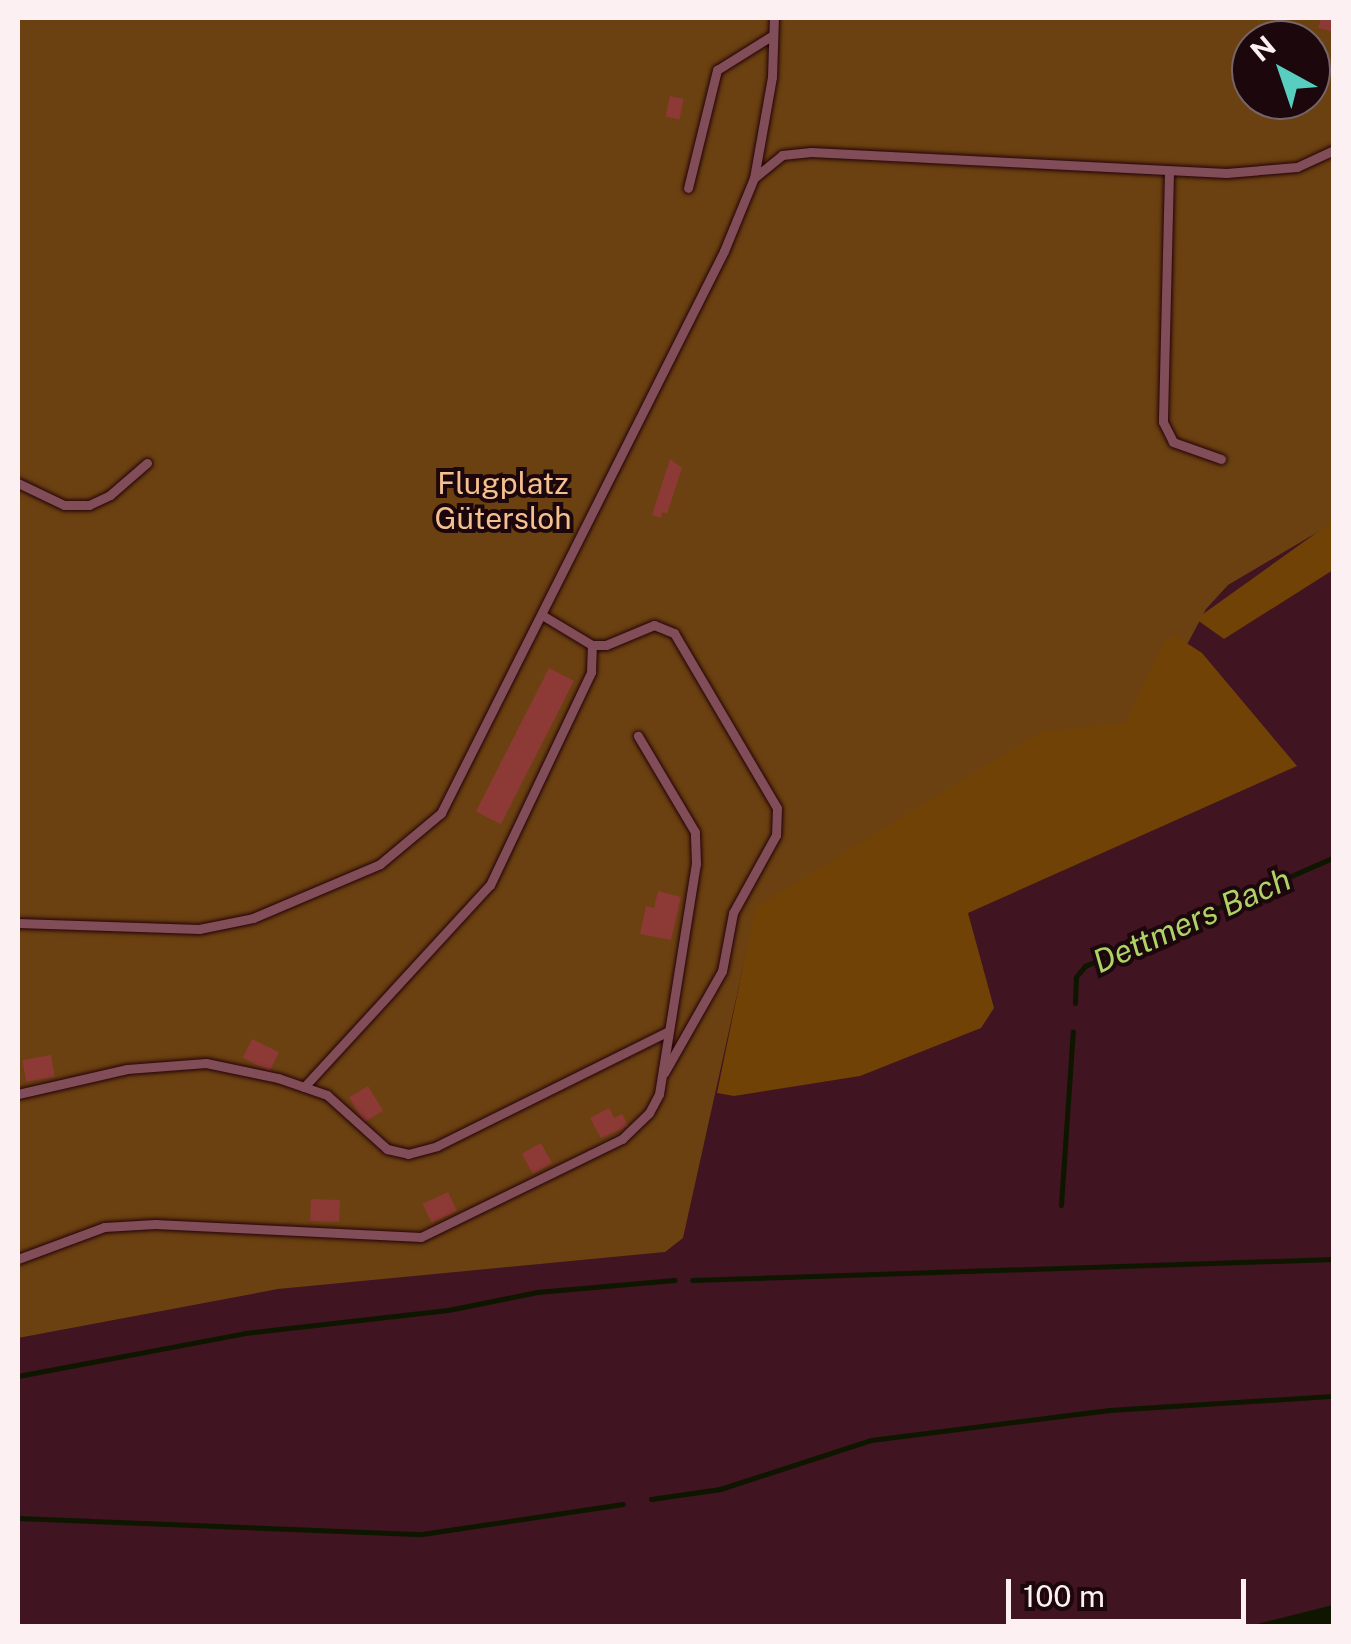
<!DOCTYPE html>
<meta charset="utf-8">
<style>
body{margin:0}
#map{position:relative;width:1351px;height:1644px;overflow:hidden;background:#401421;font-family:"Public Sans",sans-serif}
div>[style]{position:absolute}
[style*='--x']{left:calc(var(--x)*1px);top:calc(var(--y)*1px);width:calc(var(--w)*1px);rotate:calc(var(--a)*1deg)}
.green>*{inset:0;background:#6b4111}
.forest>*{inset:0;background:#704206}
.water>*{inset:0;background:#0e1600}
.stream>*{height:5px;margin:-2.5px;padding:0 2.5px;transform-origin:2.5px;border-radius:2.5px;background:#0e1600}
.building>*{inset:0;background:#8d3936;transform-origin:0 0}
.roads{filter:drop-shadow(0 0 2px #24000a) drop-shadow(0 0 2px #24000a)}
.lane>*{height:9px;margin:-4.5px;padding:0 4.5px;transform-origin:4.5px;border-radius:4.5px;background:#804d59}
span{translate:-50% -50%;white-space:nowrap;text-align:center;line-height:1.15;-webkit-text-stroke:8px #1b070c;paint-order:stroke}
.park-label{font-size:30px;color:#f4c08f}
.water-label{font-size:32px;color:#aed364;font-style:italic}
.frame{position:absolute;inset:0;border:20px solid #fdf0f2;pointer-events:none}
.north{position:absolute;left:1231px;top:20px;width:100px;height:100px;box-sizing:border-box;background:#1b070c;border:2px solid #756468;border-radius:50%;rotate:320deg;font-size:28px;font-weight:700;line-height:40px;text-align:center;color:#fdf0f2}
.north::after{content:'';display:block;margin:auto;width:35px;height:45px;background:#58cec0;clip-path:polygon(50% 0,100% 100%,50% 72%,0 100%)}
.scale{position:absolute;left:1006px;top:1579px;width:240px;height:45px;box-sizing:border-box;border:5px solid #fdf0f2;border-top:0;padding-left:12px;font-size:30px;line-height:35px;white-space:nowrap;color:#fdf0f2;-webkit-text-stroke:8px #1b070c;paint-order:stroke}
</style>
<div id="map">
<div class="green">
<i style="clip-path:polygon(evenodd,18px 18px,1333px 18px,1333px 523px,1228px 585px,1206px 609px,1136px 740px,1043px 734px,776px 897px,746px 954px,683px 1238px,665px 1252px,278px 1289px,18px 1338px,18px 18px,1251px 40px,1311px 40px,1311px 100px,1251px 100px,1251px 40px)"></i>
</div>
<div class="forest">
<i style="clip-path:polygon(1333px 521px,1333px 570px,1224px 639px,1196px 619px)"></i>
<i style="clip-path:polygon(1174px 635px,1202px 653px,1297px 766px,968px 913px,994px 1008px,981px 1028px,860px 1076px,734px 1096px,717px 1093px,755px 908px,1042px 731px,1125px 723px,1164px 642px)"></i>
</div>
<div class="water">
<i style="clip-path:polygon(1333px 1605px,1333px 1626px,1248px 1626px,1249px 1626px)"></i>
</div>
<div class="stream">
<i style="--x:1075;--y:1003;--w:26;--a:-88"></i>
<i style="--x:1076;--y:977;--w:14;--a:-51"></i>
<i style="--x:1085;--y:966;--w:272;--a:-23.6"></i>
<i style="--x:1061;--y:1205;--w:174;--a:-86.1"></i>
<i style="--x:692;--y:1280;--w:642;--a:-1.87"></i>
<i style="--x:18;--y:1376;--w:231;--a:-10.7"></i>
<i style="--x:245;--y:1333;--w:204;--a:-6.5"></i>
<i style="--x:448;--y:1310;--w:91;--a:-11.4"></i>
<i style="--x:537;--y:1292;--w:138;--a:-5"></i>
<i style="--x:651;--y:1499;--w:70;--a:-8.2"></i>
<i style="--x:720;--y:1489;--w:159;--a:-18"></i>
<i style="--x:871;--y:1440;--w:240;--a:-7.2"></i>
<i style="--x:1109;--y:1410;--w:225;--a:-3.6"></i>
<i style="--x:18;--y:1518;--w:404;--a:2.3"></i>
<i style="--x:422;--y:1534;--w:203;--a:-8.5"></i>
</div>
<div class="building">
<i style="clip-path:polygon(1321px 18px,1334px 18px,1334px 32px,1318px 28px)"></i>
<i style="left:670px;top:96px;width:14px;height:21px;rotate:12deg"></i>
<i style="clip-path:polygon(670px 459px,682px 468px,667px 514px,662px 512px,661px 518px,652px 515px)"></i>
<i style="left:549px;top:668px;width:28px;height:161px;rotate:27deg"></i>
<i style="clip-path:polygon(658px 891px,681px 897px,671px 940px,640px 934px,646px 906px,654px 908px)"></i>
<i style="left:252px;top:1039px;width:30px;height:21px;rotate:26deg"></i>
<i style="left:51px;top:1055px;width:22px;height:29px;rotate:80deg"></i>
<i style="left:368px;top:1086px;width:29px;height:22px;rotate:59deg"></i>
<i style="clip-path:polygon(609px 1108px,614px 1118px,622px 1114px,628px 1126px,601px 1138px,590px 1118px)"></i>
<i style="left:541px;top:1143px;width:23px;height:22px;rotate:61deg"></i>
<i style="left:448px;top:1192px;width:21px;height:28px;rotate:65deg"></i>
<i style="left:311px;top:1199px;width:29px;height:22px;rotate:2deg"></i>
</div>
<div class="roads">
<div class="lane">
<i style="--x:1169;--y:172;--w:250;--a:91.4"></i>
<i style="--x:1163;--y:422;--w:22;--a:63"></i>
<i style="--x:1173;--y:442;--w:51;--a:19.5"></i>
<i style="--x:754;--y:178;--w:36;--a:-39"></i>
<i style="--x:782;--y:155;--w:29;--a:-6"></i>
<i style="--x:811;--y:152;--w:416;--a:2.9"></i>
<i style="--x:1226;--y:173;--w:71;--a:-4.8"></i>
<i style="--x:1297;--y:167;--w:41;--a:-24.7"></i>
<i style="--x:688;--y:188;--w:122;--a:-76.2"></i>
<i style="--x:717;--y:70;--w:66;--a:-32"></i>
<i style="--x:18;--y:483;--w:51;--a:25.6"></i>
<i style="--x:64;--y:505;--w:25;--a:0"></i>
<i style="--x:89;--y:505;--w:23;--a:-25"></i>
<i style="--x:110;--y:495;--w:49;--a:-40.9"></i>
<i style="--x:542;--y:615;--w:58;--a:31"></i>
<i style="--x:592;--y:645;--w:14;--a:0"></i>
<i style="--x:606;--y:645;--w:52;--a:-22.6"></i>
<i style="--x:654;--y:625;--w:22;--a:22"></i>
<i style="--x:674;--y:633;--w:203;--a:59.5"></i>
<i style="--x:777;--y:808;--w:27;--a:92"></i>
<i style="--x:776;--y:835;--w:89;--a:118.9"></i>
<i style="--x:733;--y:913;--w:59;--a:100.7"></i>
<i style="--x:722;--y:971;--w:117;--a:119.6"></i>
<i style="--x:18;--y:923;--w:181;--a:1.9"></i>
<i style="--x:199;--y:929;--w:55;--a:-11.5"></i>
<i style="--x:253;--y:918;--w:138;--a:-23"></i>
<i style="--x:380;--y:864;--w:80;--a:-39.9"></i>
<i style="--x:441;--y:813;--w:629;--a:-63.27"></i>
<i style="--x:724;--y:251;--w:79;--a:-67.7"></i>
<i style="--x:754;--y:178;--w:103;--a:-79.9"></i>
<i style="--x:772;--y:77;--w:59;--a:-88.1"></i>
<i style="--x:304;--y:1087;--w:275;--a:-47.4"></i>
<i style="--x:490;--y:885;--w:236;--a:-64.6"></i>
<i style="--x:591;--y:672;--w:27;--a:-88"></i>
<i style="--x:18;--y:1094;--w:112;--a:-12.9"></i>
<i style="--x:127;--y:1069;--w:79;--a:-4.3"></i>
<i style="--x:206;--y:1063;--w:74;--a:11.8"></i>
<i style="--x:278;--y:1078;--w:52;--a:19.1"></i>
<i style="--x:327;--y:1095;--w:81;--a:42"></i>
<i style="--x:387;--y:1149;--w:22;--a:13"></i>
<i style="--x:408;--y:1154;--w:30;--a:-15"></i>
<i style="--x:437;--y:1146;--w:257;--a:-26.4"></i>
<i style="--x:18;--y:1259;--w:92;--a:-20.4"></i>
<i style="--x:104;--y:1227;--w:51;--a:-3.4"></i>
<i style="--x:155;--y:1224;--w:266;--a:2.8"></i>
<i style="--x:421;--y:1237;--w:224;--a:-26"></i>
<i style="--x:622;--y:1139;--w:37;--a:-44"></i>
<i style="--x:649;--y:1113;--w:21;--a:-62"></i>
<i style="--x:659;--y:1094;--w:233;--a:-80.9"></i>
<i style="--x:696;--y:864;--w:32;--a:-92"></i>
<i style="--x:695;--y:832;--w:112;--a:-120.7"></i>
</div>
</div>
<div class="park-label">
<span style="left:503px;top:500px">Flugplatz<br>Gütersloh</span>
</div>
<div class="water-label">
<span style="left:1192px;top:921px;rotate:-24deg">Dettmers Bach</span>
</div>
<div class="frame"></div>
<div class="north">N</div>
<div class="scale">100 m</div>
</div>
